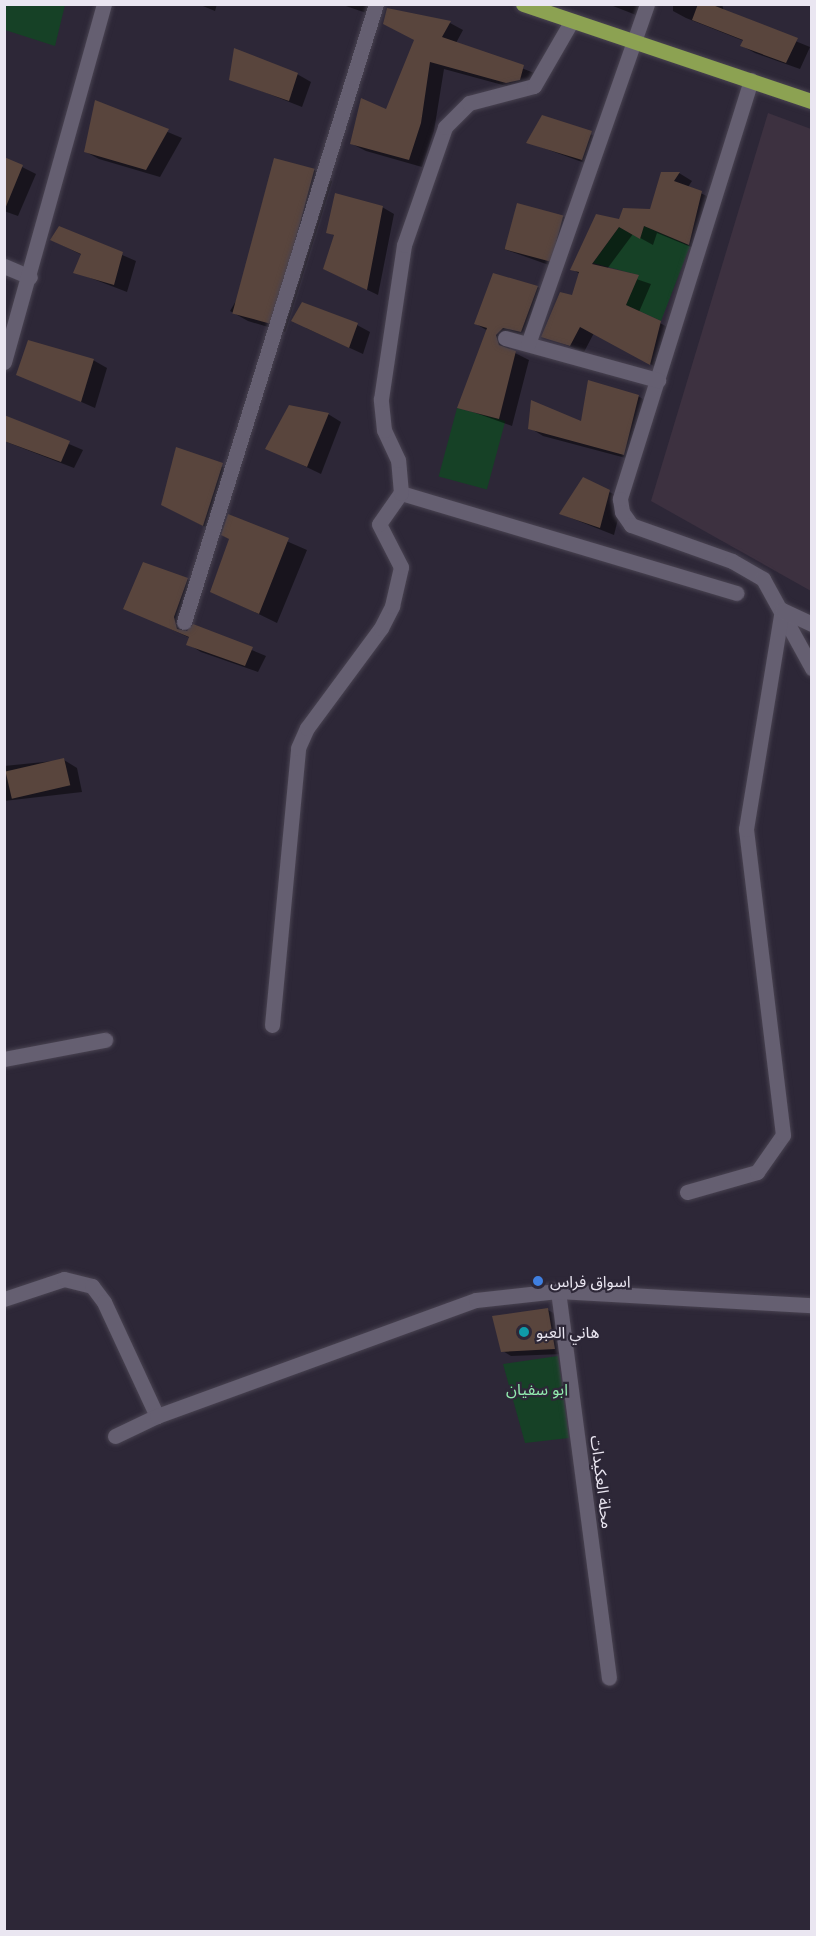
<!DOCTYPE html>
<meta charset="utf-8">
<style>
body{margin:0}
#map{position:relative;width:816px;height:1936px;overflow:hidden;background:#2d2737;font-family:Mulish,"Noto Sans Arabic",sans-serif}
div>[style]{position:absolute}
[style*='--x']{left:calc(var(--x)*1px);top:calc(var(--y)*1px);width:calc(var(--w)*1px);rotate:calc(var(--a)*1deg)}
.commercial>*{inset:0;background:#3d3140}
.green>*{inset:0;background:#164126;transform-origin:0 0}
.shadow>*{inset:0;background:#0007;transform-origin:0 0}
.building>*{inset:0;background:#59453d;transform-origin:0 0}
.roads{filter:drop-shadow(0 0 2px #494351) drop-shadow(0 0 2px #494351)}
.minor>*{height:15px;margin:-7.5px;padding:0 7.5px;transform-origin:7.5px;border-radius:7.5px;background:#655f71}
.major>*{height:15px;margin:-7.5px;padding:0 7.5px;transform-origin:7.5px;border-radius:7.5px;background:#8ca252}
.dots>*{width:16px;height:16px;translate:-50% -50%;box-sizing:border-box;border:3px solid #2d2737;border-radius:50%}
span{translate:-50% -50%;white-space:nowrap;text-align:center;line-height:1.15;-webkit-text-stroke:4.5px #2d2737;paint-order:stroke}
.poi-label{font-size:16px;color:#eae6f1}
.left{translate:0 -50%;text-align:left}
.park-label{font-size:16px;color:#92ebaf}
.street-label{font-size:16px;color:#eae6f1}
.frame{position:absolute;inset:0;border:6px solid #eae6f1;pointer-events:none}
</style>
<div id="map">
<div class="commercial">
<i style="clip-path:polygon(768px 113px,811px 129px,811px 591px,651px 501px)"></i>
</div>
<div class="green">
<i style="clip-path:polygon(4px 5px,65px 5px,55px 46px,5px 30px)"></i>
<i style="clip-path:polygon(644px 226px,690px 246px,661px 321px,626px 305px,638px 275px,593px 263px,619px 227px,639px 238px)"></i>
<i style="left:457px;top:408px;width:50px;height:71px;rotate:15deg"></i>
<i style="clip-path:polygon(558px 1356px,569px 1438px,525px 1443px,503px 1364px)"></i>
</div>
<div class="shadow">
<i style="clip-path:polygon(198px 4px,217px 4px,215px 11px)"></i>
<i style="clip-path:polygon(340px 4px,385px 4px,378px 17px)"></i>
<i style="clip-path:polygon(608px 4px,640px 4px,636px 15px)"></i>
<i style="clip-path:polygon(673px 4px,722px 4px,724px 12px,810px 47px,800px 69px,755px 53px,742px 46px,744px 41px,686px 18px,673px 11px)"></i>
<i style="clip-path:polygon(388px 10px,450px 23px,463px 30px,456px 43px,537px 74px,521px 90px,444px 69px,434px 131px,422px 167px,366px 151px,352px 144px,387px 111px,416px 40px)"></i>
<i style="clip-path:polygon(297px 74px,311px 82px,302px 107px,231px 79px)"></i>
<i style="clip-path:polygon(96px 102px,182px 138px,160px 177px,99px 159px,86px 152px)"></i>
<i style="left:543px;top:117px;width:66px;height:29px;rotate:20deg"></i>
<i style="clip-path:polygon(4px 158px,36px 174px,18px 216px,4px 211px)"></i>
<i style="clip-path:polygon(314px 170px,332px 181px,285px 332px,248px 321px,230px 311px)"></i>
<i style="clip-path:polygon(679px 173px,692px 181px,688px 187px,715px 200px,703px 252px,657px 233px,653px 245px,633px 234px,607px 269px,651px 284px,639px 312px,673px 330px,663px 371px,594px 333px,584px 352px,543px 336px,573px 297px,580px 274px,572px 269px,620px 220px,651px 211px,662px 174px)"></i>
<i style="clip-path:polygon(382px 207px,394px 214px,378px 295px,324px 269px,335px 236px,328px 232px)"></i>
<i style="clip-path:polygon(562px 216px,576px 224px,560px 269px,504px 249px)"></i>
<i style="clip-path:polygon(60px 228px,136px 261px,127px 292px,75px 272px,82px 255px,52px 240px)"></i>
<i style="clip-path:polygon(538px 287px,551px 295px,535px 339px,508px 344px,511px 351px,529px 360px,512px 426px,459px 407px,488px 331px,476px 324px)"></i>
<i style="clip-path:polygon(357px 325px,370px 332px,363px 354px,306px 328px)"></i>
<i style="clip-path:polygon(93px 360px,107px 368px,95px 408px,18px 374px)"></i>
<i style="clip-path:polygon(638px 396px,651px 404px,637px 461px,543px 436px,530px 428px,582px 423px)"></i>
<i style="clip-path:polygon(328px 414px,341px 422px,321px 474px,267px 448px)"></i>
<i style="clip-path:polygon(8px 418px,83px 450px,74px 468px,4px 441px)"></i>
<i style="clip-path:polygon(177px 449px,236px 472px,217px 533px,177px 512px)"></i>
<i style="clip-path:polygon(584px 479px,623px 499px,614px 535px,561px 514px)"></i>
<i style="clip-path:polygon(229px 516px,307px 550px,277px 623px,211px 591px,231px 539px)"></i>
<i style="clip-path:polygon(187px 579px,200px 587px,187px 625px,189px 632px,194px 626px,266px 656px,258px 672px,201px 652px,188px 644px,190px 638px,125px 608px)"></i>
<i style="clip-path:polygon(64px 760px,77px 768px,82px 792px,4px 801px,4px 766px)"></i>
<i style="clip-path:polygon(548px 1310px,557px 1315px,563px 1354px,511px 1356px,503px 1351px)"></i>
</div>
<div class="building">
<i style="clip-path:polygon(698px 4px,710px 4px,798px 38px,786px 63px,740px 46px,743px 40px,692px 20px)"></i>
<i style="clip-path:polygon(387px 8px,451px 21px,442px 37px,524px 65px,520px 80px,506px 83px,430px 62px,421px 123px,409px 160px,350px 144px,361px 98px,386px 109px,414px 40px,383px 24px)"></i>
<i style="clip-path:polygon(234px 48px,298px 73px,289px 101px,229px 80px)"></i>
<i style="clip-path:polygon(95px 100px,169px 129px,146px 170px,84px 152px)"></i>
<i style="clip-path:polygon(542px 115px,592px 131px,582px 160px,526px 143px)"></i>
<i style="clip-path:polygon(4px 157px,23px 165px,5px 209px,4px 209px)"></i>
<i style="left:274px;top:158px;width:42px;height:161px;rotate:15deg"></i>
<i style="clip-path:polygon(661px 172px,680px 172px,674px 181px,702px 191px,689px 245px,644px 226px,640px 239px,619px 227px,592px 264px,639px 275px,626px 305px,661px 321px,650px 365px,580px 327px,570px 346px,541px 337px,560px 292px,572px 295px,579px 272px,570px 270px,596px 214px,619px 219px,623px 208px,650px 209px)"></i>
<i style="clip-path:polygon(335px 193px,383px 206px,367px 290px,323px 269px,334px 235px,326px 233px)"></i>
<i style="left:517px;top:203px;width:48px;height:48px;rotate:15deg"></i>
<i style="clip-path:polygon(59px 226px,123px 252px,114px 285px,73px 273px,81px 254px,50px 240px)"></i>
<i style="clip-path:polygon(493px 273px,538px 286px,521px 332px,503px 328px,496px 335px,499px 345px,516px 351px,499px 419px,457px 408px,487px 328px,474px 324px)"></i>
<i style="clip-path:polygon(302px 302px,358px 323px,349px 348px,291px 321px)"></i>
<i style="clip-path:polygon(28px 340px,94px 359px,81px 402px,16px 375px)"></i>
<i style="clip-path:polygon(588px 380px,639px 395px,624px 455px,528px 429px,531px 400px,581px 421px)"></i>
<i style="clip-path:polygon(289px 405px,329px 413px,307px 467px,265px 449px)"></i>
<i style="clip-path:polygon(4px 415px,70px 441px,61px 462px,4px 441px)"></i>
<i style="clip-path:polygon(176px 447px,223px 463px,203px 526px,161px 505px)"></i>
<i style="clip-path:polygon(583px 477px,610px 490px,600px 528px,559px 514px)"></i>
<i style="clip-path:polygon(228px 514px,289px 538px,259px 614px,210px 592px,229px 539px,221px 535px)"></i>
<i style="clip-path:polygon(143px 562px,188px 578px,174px 617px,177px 629px,187px 631px,193px 624px,253px 647px,245px 666px,186px 645px,189px 637px,123px 609px)"></i>
<i style="left:64px;top:758px;width:28px;height:60px;rotate:77deg"></i>
<i style="clip-path:polygon(548px 1308px,555px 1349px,501px 1352px,492px 1316px)"></i>
</div>
<div class="roads">
<div class="minor">
<i style="--x:751;--y:80;--w:439;--a:107.4"></i>
<i style="--x:620;--y:499;--w:13;--a:81"></i>
<i style="--x:622;--y:512;--w:16;--a:55"></i>
<i style="--x:631;--y:525;--w:107;--a:19.6"></i>
<i style="--x:732;--y:561;--w:36;--a:30"></i>
<i style="--x:763;--y:579;--w:102;--a:61.2"></i>
<i style="--x:4;--y:266;--w:28;--a:23"></i>
<i style="--x:505;--y:338;--w:159;--a:15.4"></i>
<i style="--x:528;--y:344;--w:360;--a:-70.7"></i>
<i style="--x:4;--y:362;--w:372;--a:-74.4"></i>
<i style="--x:401;--y:493;--w:350;--a:16.6"></i>
<i style="--x:184;--y:622;--w:647;--a:-72.74"></i>
<i style="--x:272;--y:1025;--w:278;--a:-84.6"></i>
<i style="--x:298;--y:748;--w:22;--a:-66"></i>
<i style="--x:307;--y:728;--w:124;--a:-53.5"></i>
<i style="--x:381;--y:628;--w:25;--a:-63"></i>
<i style="--x:392;--y:606;--w:40;--a:-77"></i>
<i style="--x:401;--y:567;--w:48;--a:-117.1"></i>
<i style="--x:379;--y:524;--w:38;--a:-55"></i>
<i style="--x:401;--y:493;--w:33;--a:-95"></i>
<i style="--x:398;--y:460;--w:33;--a:-115"></i>
<i style="--x:384;--y:430;--w:31;--a:-96"></i>
<i style="--x:381;--y:399;--w:156;--a:-81.5"></i>
<i style="--x:404;--y:245;--w:125;--a:-70.8"></i>
<i style="--x:445;--y:127;--w:34;--a:-45"></i>
<i style="--x:469;--y:103;--w:67;--a:-14.7"></i>
<i style="--x:534;--y:86;--w:74;--a:-60"></i>
<i style="--x:4;--y:1059;--w:103;--a:-10.7"></i>
<i style="--x:687;--y:1192;--w:73;--a:-15.9"></i>
<i style="--x:757;--y:1172;--w:45;--a:-54.9"></i>
<i style="--x:783;--y:1135;--w:308;--a:-96.9"></i>
<i style="--x:746;--y:829;--w:222;--a:-80.7"></i>
<i style="--x:782;--y:610;--w:33;--a:25"></i>
<i style="--x:558;--y:1291;--w:390;--a:82.5"></i>
<i style="--x:4;--y:1299;--w:63;--a:-18.4"></i>
<i style="--x:64;--y:1279;--w:29;--a:14"></i>
<i style="--x:92;--y:1286;--w:20;--a:53"></i>
<i style="--x:104;--y:1302;--w:126;--a:65.1"></i>
<i style="--x:115;--y:1436;--w:47;--a:-25.5"></i>
<i style="--x:157;--y:1416;--w:339;--a:-20"></i>
<i style="--x:476;--y:1300;--w:82;--a:-6.3"></i>
<i style="--x:558;--y:1291;--w:254;--a:3.2"></i>
</div>
<div class="major">
<i style="--x:523;--y:4;--w:305;--a:18.6"></i>
</div>
</div>
<div class="dots">
<i style="left:538px;top:1281px;background:#3f7fe0"></i>
<i style="left:524px;top:1332px;background:#0f9aa8"></i>
</div>
<div class="poi-label">
<span class="left" style="left:550px;top:1281px">اسواق فراس</span>
<span class="left" style="left:536px;top:1332px">هاني العبو</span>
</div>
<div class="park-label">
<span style="left:537px;top:1389px">ابو سفيان</span>
</div>
<div class="street-label">
<span style="left:602px;top:1482px;rotate:83deg">محلة العكيدات</span>
</div>
<div class="frame"></div>
</div>
